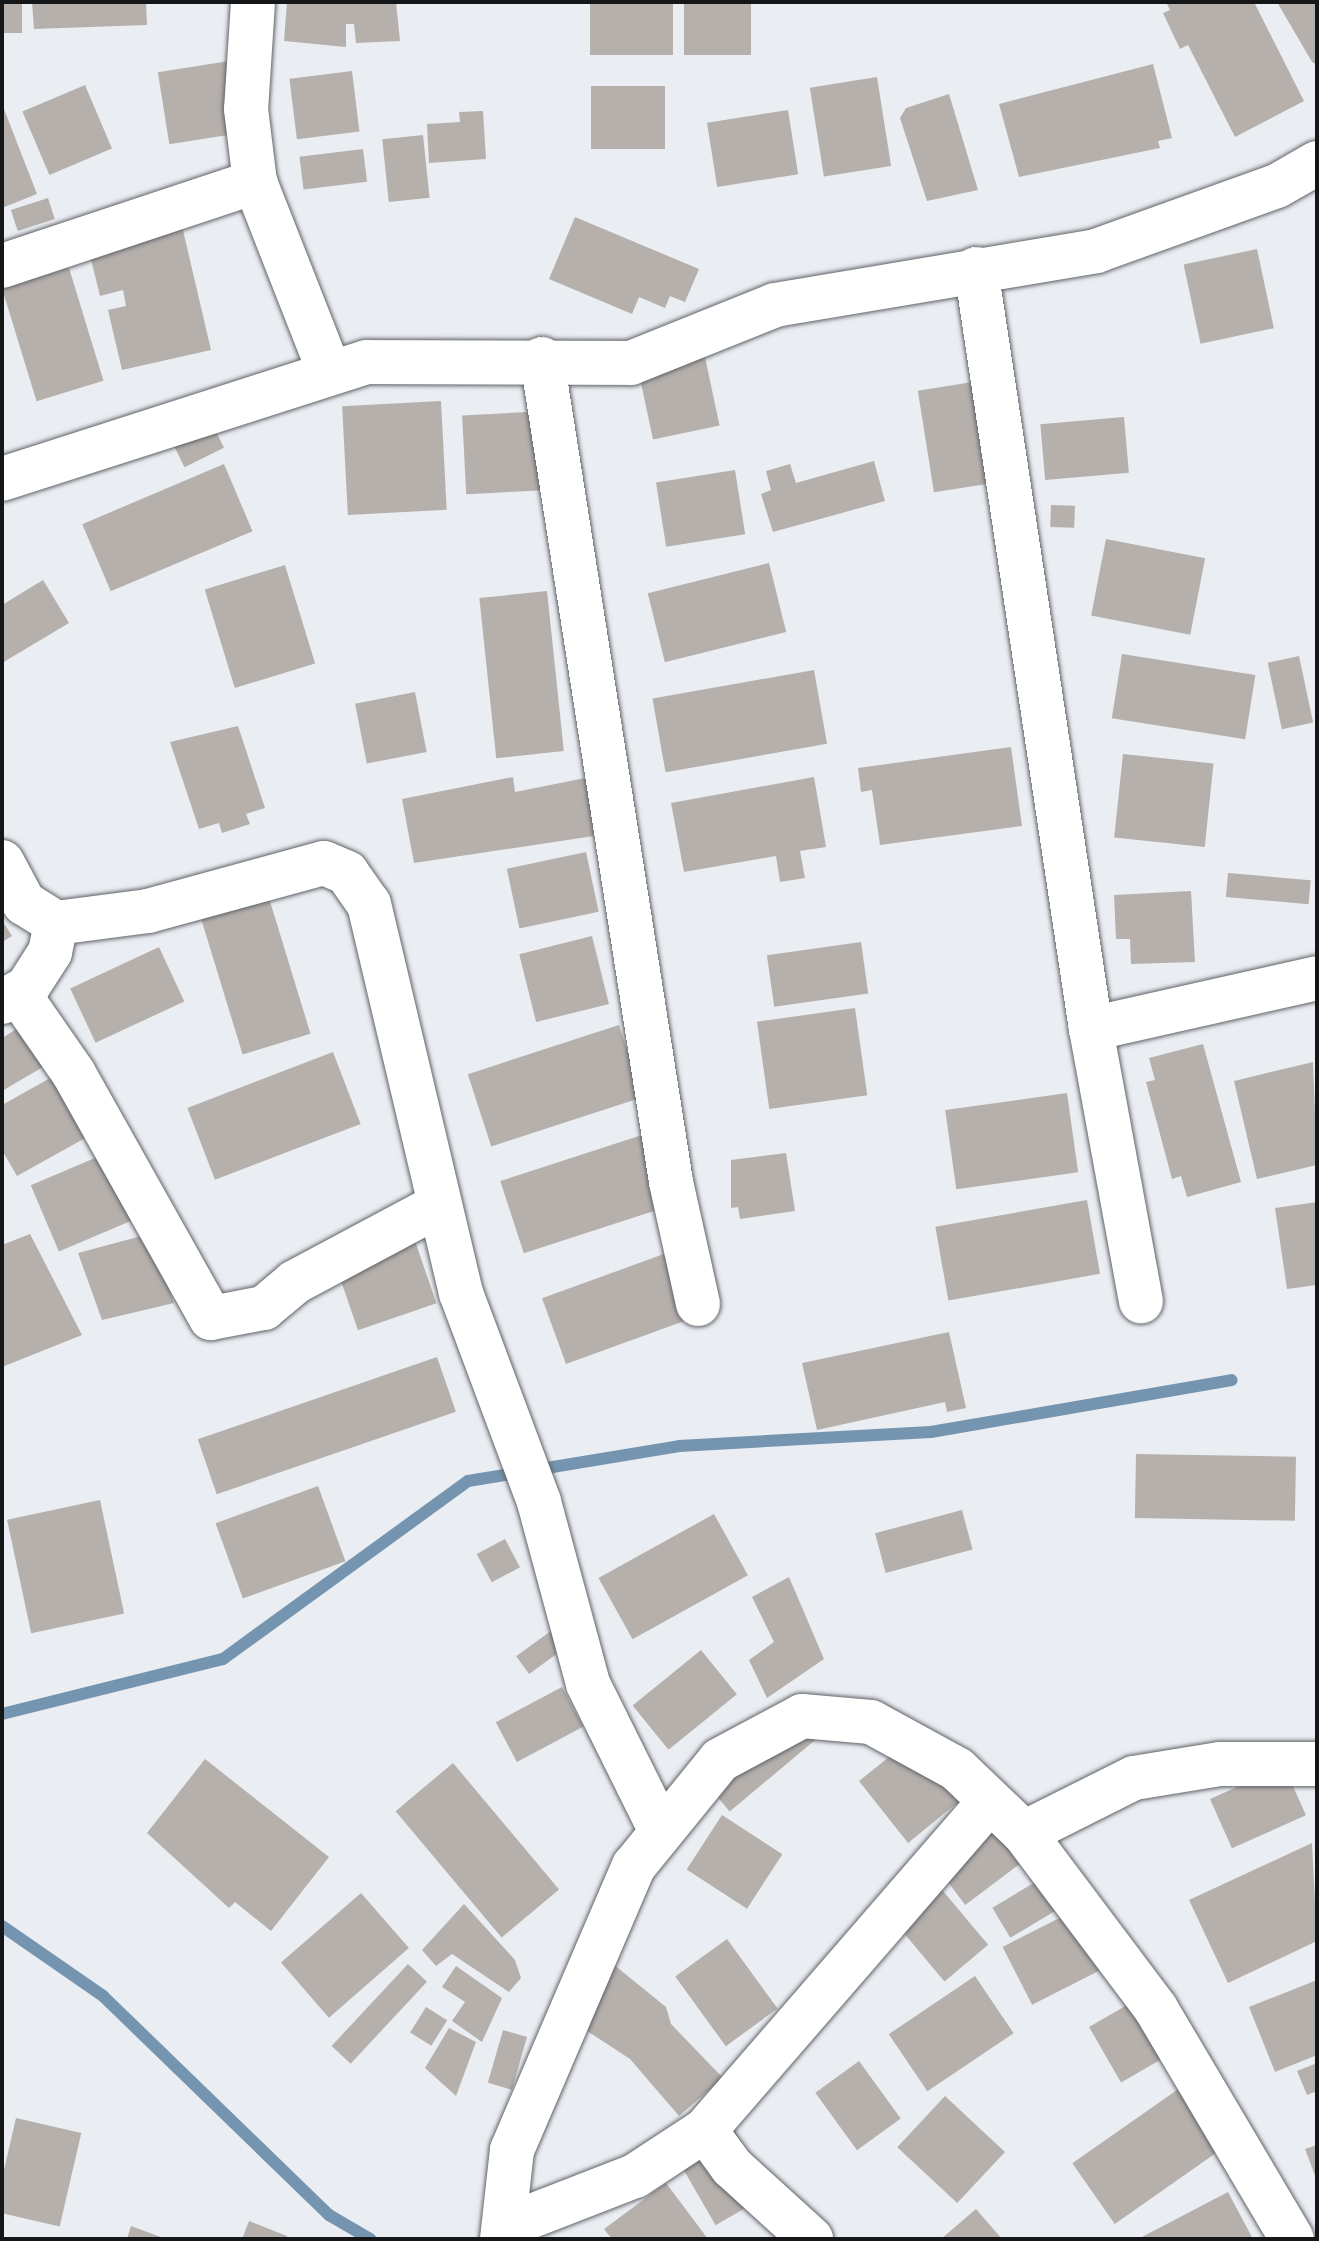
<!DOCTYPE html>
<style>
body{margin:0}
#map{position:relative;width:1319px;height:2241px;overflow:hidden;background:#eaedf2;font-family:Helvetica,sans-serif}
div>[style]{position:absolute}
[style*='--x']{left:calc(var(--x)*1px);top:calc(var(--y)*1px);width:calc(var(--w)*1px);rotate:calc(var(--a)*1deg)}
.stream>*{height:12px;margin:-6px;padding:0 6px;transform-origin:6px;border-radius:6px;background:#7494af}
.building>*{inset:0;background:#b6b0ad;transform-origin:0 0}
.roads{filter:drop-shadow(0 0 2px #606367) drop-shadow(0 0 2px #606367)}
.minor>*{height:44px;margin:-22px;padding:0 22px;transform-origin:22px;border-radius:22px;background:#fff}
span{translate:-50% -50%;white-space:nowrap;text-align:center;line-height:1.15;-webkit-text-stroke:7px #eaedf2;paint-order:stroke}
.frame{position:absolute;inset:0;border:4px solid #151617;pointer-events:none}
</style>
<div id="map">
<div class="stream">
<i style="--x:2;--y:1714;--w:228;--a:-14"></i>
<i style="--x:223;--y:1659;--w:303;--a:-36"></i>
<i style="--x:468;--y:1481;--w:214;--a:-9.4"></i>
<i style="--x:679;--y:1446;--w:252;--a:-3.2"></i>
<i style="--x:931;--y:1432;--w:305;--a:-9.8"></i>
<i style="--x:2;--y:1926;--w:123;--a:34.7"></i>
<i style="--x:103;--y:1996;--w:315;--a:44.1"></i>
<i style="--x:329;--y:2215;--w:48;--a:30.3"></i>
</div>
<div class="building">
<i style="left:2px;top:2px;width:20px;height:31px"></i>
<i style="clip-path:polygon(32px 2px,146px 2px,147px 25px,34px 29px)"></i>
<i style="clip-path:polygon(287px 2px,396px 2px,400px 41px,356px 43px,354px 24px,346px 24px,346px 47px,284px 41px)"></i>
<i style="left:590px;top:2px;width:83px;height:53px"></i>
<i style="left:684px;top:2px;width:67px;height:53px"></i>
<i style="clip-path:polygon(1166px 2px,1254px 2px,1304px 101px,1235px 137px,1188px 45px,1180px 49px,1163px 13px,1170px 10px)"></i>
<i style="clip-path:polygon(1277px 2px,1317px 2px,1317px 65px,1312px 62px)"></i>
<i style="left:229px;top:61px;width:73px;height:72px;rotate:81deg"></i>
<i style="clip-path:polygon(1153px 64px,1172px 138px,1158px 141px,1160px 148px,1019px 177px,999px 104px)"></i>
<i style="left:352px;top:71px;width:61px;height:63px;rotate:83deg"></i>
<i style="left:877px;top:77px;width:90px;height:68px;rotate:81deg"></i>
<i style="left:85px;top:85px;width:69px;height:68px;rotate:67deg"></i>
<i style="left:591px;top:86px;width:74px;height:63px"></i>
<i style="clip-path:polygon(949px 94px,978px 190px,927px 201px,900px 118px,906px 108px)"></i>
<i style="clip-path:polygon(2px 104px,37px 194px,2px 208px)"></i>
<i style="left:788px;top:110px;width:65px;height:82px;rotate:81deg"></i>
<i style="clip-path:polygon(483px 111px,486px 159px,429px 163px,427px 124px,460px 122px,459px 112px)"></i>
<i style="left:423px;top:135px;width:63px;height:41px;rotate:84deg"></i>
<i style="left:363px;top:149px;width:33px;height:64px;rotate:83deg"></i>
<i style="left:48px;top:198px;width:22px;height:39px;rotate:72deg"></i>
<i style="clip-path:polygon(179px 213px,211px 350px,122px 370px,108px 310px,126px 306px,123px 290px,100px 296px,85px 235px)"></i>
<i style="clip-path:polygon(575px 217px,699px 269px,685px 302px,670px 296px,665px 308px,639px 297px,632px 314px,549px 279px)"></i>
<i style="left:1257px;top:249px;width:81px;height:75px;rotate:78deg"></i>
<i style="left:69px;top:268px;width:118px;height:70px;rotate:73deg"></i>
<i style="left:705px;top:357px;width:70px;height:68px;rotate:78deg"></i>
<i style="left:985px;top:380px;width:103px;height:68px;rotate:81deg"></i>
<i style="left:441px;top:401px;width:109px;height:99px;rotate:87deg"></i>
<i style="left:206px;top:411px;width:41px;height:44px;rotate:64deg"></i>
<i style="left:546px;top:411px;width:79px;height:84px;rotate:87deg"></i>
<i style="left:1124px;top:417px;width:56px;height:84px;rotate:85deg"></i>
<i style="clip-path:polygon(874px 461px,885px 501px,773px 532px,761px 494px,771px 490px,766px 471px,790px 464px,796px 483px)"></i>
<i style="left:224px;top:464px;width:73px;height:154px;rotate:67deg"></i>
<i style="left:735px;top:470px;width:65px;height:80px;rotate:81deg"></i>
<i style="left:1051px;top:505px;width:24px;height:22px;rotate:2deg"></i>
<i style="left:1106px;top:539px;width:101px;height:78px;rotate:11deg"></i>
<i style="left:769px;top:563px;width:71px;height:125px;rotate:76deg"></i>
<i style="left:285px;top:565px;width:103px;height:84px;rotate:73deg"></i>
<i style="clip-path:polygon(43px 580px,69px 623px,2px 663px,2px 605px)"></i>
<i style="left:547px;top:591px;width:161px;height:68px;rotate:84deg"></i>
<i style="left:1122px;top:654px;width:135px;height:65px;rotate:9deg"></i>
<i style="left:1299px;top:656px;width:68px;height:32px;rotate:78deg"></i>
<i style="left:814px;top:670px;width:75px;height:164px;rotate:80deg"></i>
<i style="left:415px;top:692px;width:61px;height:61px;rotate:79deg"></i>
<i style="clip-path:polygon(238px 726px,265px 808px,246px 814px,250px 824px,222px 833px,219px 823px,199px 829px,170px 742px)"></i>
<i style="clip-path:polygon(1011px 747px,1022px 826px,880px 845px,872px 790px,861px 792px,858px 768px)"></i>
<i style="left:1123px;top:754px;width:91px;height:84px;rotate:6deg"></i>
<i style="clip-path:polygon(595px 776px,607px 834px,414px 863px,402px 799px,513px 777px,515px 792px)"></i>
<i style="clip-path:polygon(814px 777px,826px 847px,800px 851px,805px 878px,780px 882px,776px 856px,684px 872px,671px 803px)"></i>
<i style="left:586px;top:852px;width:61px;height:81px;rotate:78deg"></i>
<i style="left:1228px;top:873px;width:83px;height:24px;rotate:5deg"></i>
<i style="clip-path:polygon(1191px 891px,1195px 962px,1131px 964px,1130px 939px,1116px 939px,1114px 895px)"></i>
<i style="left:269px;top:898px;width:142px;height:71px;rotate:73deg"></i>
<i style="clip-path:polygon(2px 920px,12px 936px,2px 942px)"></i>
<i style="left:592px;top:936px;width:70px;height:75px;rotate:76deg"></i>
<i style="left:861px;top:942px;width:52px;height:95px;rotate:82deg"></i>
<i style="left:159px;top:947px;width:60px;height:98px;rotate:65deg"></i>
<i style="left:855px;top:1008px;width:88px;height:99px;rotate:82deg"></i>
<i style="clip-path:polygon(35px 1018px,60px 1057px,2px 1091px,2px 1038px)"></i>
<i style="left:619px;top:1025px;width:76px;height:159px;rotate:72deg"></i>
<i style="clip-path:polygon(1203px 1044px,1241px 1182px,1187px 1197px,1181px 1176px,1172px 1179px,1146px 1082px,1155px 1080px,1149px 1058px)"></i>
<i style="left:333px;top:1052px;width:77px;height:156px;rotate:69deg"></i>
<i style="clip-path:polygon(1313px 1062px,1317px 1165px,1257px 1179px,1234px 1081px)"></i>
<i style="clip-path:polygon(52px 1077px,87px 1137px,17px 1176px,2px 1150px,2px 1105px)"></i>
<i style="left:1067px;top:1093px;width:80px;height:123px;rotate:82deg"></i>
<i style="left:642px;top:1135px;width:76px;height:149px;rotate:72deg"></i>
<i style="left:109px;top:1152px;width:72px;height:85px;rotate:67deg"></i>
<i style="clip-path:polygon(786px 1153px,795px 1211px,740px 1219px,738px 1207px,731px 1208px,731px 1160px)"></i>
<i style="left:1087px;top:1200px;width:75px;height:154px;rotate:80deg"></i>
<i style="clip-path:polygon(1317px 1202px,1317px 1285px,1287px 1289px,1275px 1208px)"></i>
<i style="clip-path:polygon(30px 1234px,82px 1335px,2px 1367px,2px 1245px)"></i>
<i style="clip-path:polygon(149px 1234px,174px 1303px,102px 1320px,78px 1253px)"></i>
<i style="left:414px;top:1238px;width:69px;height:83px;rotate:71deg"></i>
<i style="left:683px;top:1247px;width:70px;height:150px;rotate:70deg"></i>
<i style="clip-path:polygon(949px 1332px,966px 1408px,947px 1412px,945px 1402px,817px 1430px,802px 1363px)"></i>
<i style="left:437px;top:1357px;width:58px;height:253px;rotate:71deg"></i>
<i style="left:1136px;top:1454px;width:160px;height:64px;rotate:1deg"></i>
<i style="left:318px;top:1486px;width:80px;height:109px;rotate:70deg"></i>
<i style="left:100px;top:1500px;width:116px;height:95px;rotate:78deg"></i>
<i style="left:962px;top:1510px;width:41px;height:90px;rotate:75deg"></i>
<i style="left:714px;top:1514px;width:70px;height:132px;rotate:61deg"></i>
<i style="left:505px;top:1539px;width:32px;height:32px;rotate:62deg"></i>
<i style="clip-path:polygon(789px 1577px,824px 1659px,767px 1698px,749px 1660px,774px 1642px,752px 1597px)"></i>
<i style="left:555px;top:1628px;width:22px;height:48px;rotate:54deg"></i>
<i style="left:701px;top:1650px;width:57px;height:88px;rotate:51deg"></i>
<i style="left:562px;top:1687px;width:45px;height:75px;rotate:62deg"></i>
<i style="left:808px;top:1712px;width:26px;height:124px;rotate:50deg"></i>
<i style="clip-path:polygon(904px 1745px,962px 1799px,908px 1843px,859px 1781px)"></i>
<i style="clip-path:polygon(205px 1759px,329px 1857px,271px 1931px,235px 1902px,229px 1908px,147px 1833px)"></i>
<i style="left:453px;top:1763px;width:165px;height:75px;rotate:50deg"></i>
<i style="left:1284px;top:1766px;width:54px;height:81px;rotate:66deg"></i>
<i style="left:995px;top:1805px;width:62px;height:84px;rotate:53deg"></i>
<i style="left:722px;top:1815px;width:72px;height:65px;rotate:33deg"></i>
<i style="clip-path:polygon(1312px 1843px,1317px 1941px,1228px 1983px,1189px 1900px)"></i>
<i style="left:1042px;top:1878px;width:35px;height:58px;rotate:59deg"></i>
<i style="left:938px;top:1885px;width:78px;height:57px;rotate:50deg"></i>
<i style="left:361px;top:1893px;width:73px;height:106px;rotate:49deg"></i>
<i style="clip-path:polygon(464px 1904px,515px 1960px,521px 1978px,509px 1992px,452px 1954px,436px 1966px,422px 1950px)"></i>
<i style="left:1081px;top:1907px;width:65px;height:88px;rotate:63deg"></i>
<i style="left:727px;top:1939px;width:86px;height:64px;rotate:54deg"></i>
<i style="clip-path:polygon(608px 1960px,666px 2007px,671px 2024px,723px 2078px,679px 2116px,630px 2059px,578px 2025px)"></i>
<i style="left:408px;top:1964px;width:26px;height:112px;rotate:43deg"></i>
<i style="clip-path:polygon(456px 1966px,502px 1998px,482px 2042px,452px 2021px,465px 2002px,442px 1987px)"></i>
<i style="left:975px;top:1976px;width:69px;height:104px;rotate:56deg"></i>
<i style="clip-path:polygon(1317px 1980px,1317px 2055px,1275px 2072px,1249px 2007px)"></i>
<i style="left:1141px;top:1997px;width:64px;height:60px;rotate:60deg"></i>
<i style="left:426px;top:2007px;width:25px;height:30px;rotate:32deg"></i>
<i style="clip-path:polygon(449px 2028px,476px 2042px,456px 2096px,425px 2068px)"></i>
<i style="left:503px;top:2030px;width:25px;height:55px;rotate:16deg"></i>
<i style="left:859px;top:2061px;width:71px;height:54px;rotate:54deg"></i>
<i style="clip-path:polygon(1317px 2063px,1317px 2091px,1307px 2095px,1297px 2071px)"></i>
<i style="left:1187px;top:2083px;width:74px;height:140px;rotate:55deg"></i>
<i style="left:945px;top:2096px;width:82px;height:70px;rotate:43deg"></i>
<i style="left:16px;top:2118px;width:67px;height:96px;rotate:13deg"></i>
<i style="left:731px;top:2124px;width:80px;height:64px;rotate:60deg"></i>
<i style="clip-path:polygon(1317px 2145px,1317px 2181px,1305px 2149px)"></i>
<i style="clip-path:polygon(666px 2183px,708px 2239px,612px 2239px,604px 2229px)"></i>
<i style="clip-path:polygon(1228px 2192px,1253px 2239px,1138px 2239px)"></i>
<i style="clip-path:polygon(976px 2209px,1002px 2239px,941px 2239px)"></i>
<i style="clip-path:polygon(249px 2221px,287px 2236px,286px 2239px,242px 2239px)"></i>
<i style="clip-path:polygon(131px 2226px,166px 2239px,127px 2239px)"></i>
</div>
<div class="roads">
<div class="minor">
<i style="--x:253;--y:2;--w:107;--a:93.7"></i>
<i style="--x:246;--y:109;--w:74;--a:83"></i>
<i style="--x:255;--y:182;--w:205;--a:68.6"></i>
<i style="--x:2;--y:266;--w:267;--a:-18.4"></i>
<i style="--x:976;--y:269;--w:769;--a:81.4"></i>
<i style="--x:1091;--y:1029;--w:277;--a:79.6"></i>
<i style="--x:542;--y:359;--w:833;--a:81.09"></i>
<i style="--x:671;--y:1182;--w:125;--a:77.5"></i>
<i style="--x:2;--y:479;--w:383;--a:-17.8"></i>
<i style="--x:367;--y:362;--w:264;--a:0.2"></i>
<i style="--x:631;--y:363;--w:155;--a:-21.9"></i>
<i style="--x:775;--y:305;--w:326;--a:-9.5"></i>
<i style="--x:1096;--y:251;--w:192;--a:-19.8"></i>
<i style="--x:1277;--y:186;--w:46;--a:-29.9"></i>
<i style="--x:2;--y:862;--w:47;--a:61.8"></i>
<i style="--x:24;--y:903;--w:38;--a:32"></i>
<i style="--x:56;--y:923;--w:93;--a:-7.4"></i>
<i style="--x:148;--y:911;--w:182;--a:-15.3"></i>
<i style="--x:324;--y:863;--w:25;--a:23"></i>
<i style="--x:347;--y:873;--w:38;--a:55"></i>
<i style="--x:369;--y:904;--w:400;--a:76.7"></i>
<i style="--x:461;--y:1293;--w:223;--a:69.5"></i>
<i style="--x:539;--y:1502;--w:188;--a:74.9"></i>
<i style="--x:588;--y:1684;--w:164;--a:63.6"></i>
<i style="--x:18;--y:993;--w:98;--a:55.3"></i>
<i style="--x:74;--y:1074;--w:280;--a:60.7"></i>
<i style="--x:211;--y:1318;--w:54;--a:-10.7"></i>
<i style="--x:264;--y:1308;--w:40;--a:-40"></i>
<i style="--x:295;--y:1282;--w:163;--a:-28.1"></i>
<i style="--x:2;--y:1002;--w:29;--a:-29"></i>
<i style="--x:27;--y:988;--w:43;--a:-57.4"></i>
<i style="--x:50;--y:952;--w:30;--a:-78"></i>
<i style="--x:1091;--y:1029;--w:232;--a:-12.7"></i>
<i style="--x:1024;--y:1833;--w:123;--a:-26.6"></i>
<i style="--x:1134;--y:1778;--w:87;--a:-9.2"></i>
<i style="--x:1220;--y:1764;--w:97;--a:0"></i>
<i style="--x:705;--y:2130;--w:46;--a:53.9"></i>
<i style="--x:732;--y:2167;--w:107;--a:42.3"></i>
<i style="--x:506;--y:2226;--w:138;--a:-21.2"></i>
<i style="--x:635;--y:2176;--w:84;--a:-33.3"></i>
<i style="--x:705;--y:2130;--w:435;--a:-49.1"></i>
<i style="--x:502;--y:2239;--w:90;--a:-83.6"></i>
<i style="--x:512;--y:2150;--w:309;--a:-66.8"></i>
<i style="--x:634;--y:1866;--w:136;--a:-50.9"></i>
<i style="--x:720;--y:1760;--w:93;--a:-28.2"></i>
<i style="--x:802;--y:1716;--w:69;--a:5"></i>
<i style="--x:871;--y:1722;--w:98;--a:28.7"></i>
<i style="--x:957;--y:1769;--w:93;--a:43.7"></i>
<i style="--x:1024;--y:1833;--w:220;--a:53.1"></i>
<i style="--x:1156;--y:2009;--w:267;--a:59.4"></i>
</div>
</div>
<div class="frame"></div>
</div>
